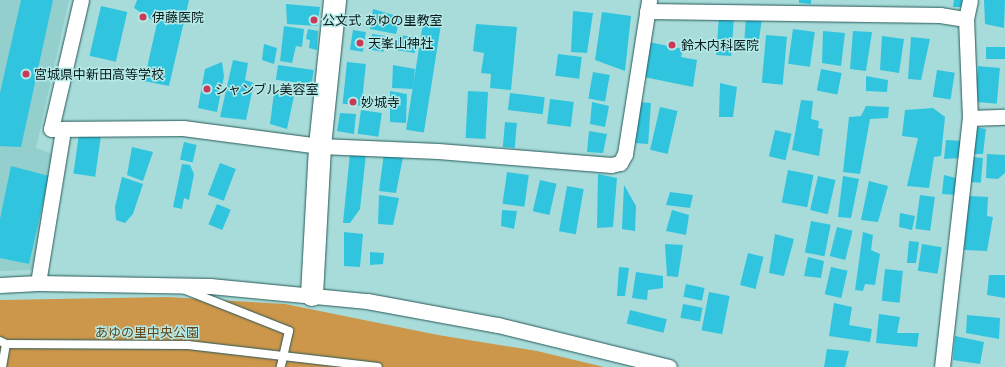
<!DOCTYPE html>
<meta charset="utf-8">
<style>
body{margin:0}
#map{position:relative;width:1005px;height:367px;overflow:hidden;background:#a8dcda;font-family:"Noto Sans","Noto Sans JP",sans-serif}
div>[style]{position:absolute}
[style*='--x']{left:calc(var(--x)*1px);top:calc(var(--y)*1px);width:calc(var(--w)*1px);rotate:calc(var(--a)*1deg)}
.built>*{inset:0;background:#92cfcd}
.green>*{inset:0;background:#cc964b}
.building>*{inset:0;background:#31c4de;transform-origin:0 0}
.roads{filter:drop-shadow(0 0 1px #275958) drop-shadow(0 0 1px #275958)}
.lane>*{height:8px;margin:-4px;padding:0 4px;transform-origin:4px;border-radius:4px;background:#fff}
.street>*{height:15px;margin:-7.5px;padding:0 7.5px;transform-origin:7.5px;border-radius:7.5px;background:#fff}
.secondary>*{height:22px;margin:-11px;padding:0 11px;transform-origin:11px;border-radius:11px;background:#fff}
.dots>*{width:11px;height:11px;translate:-50% -50%;box-sizing:border-box;border:2px solid #b5e9e7;border-radius:50%}
span{translate:-50% -50%;white-space:nowrap;text-align:center;line-height:1.15;-webkit-text-stroke:3px #b5e9e7;paint-order:stroke}
.poi-label{font-size:13px;color:#071b1b}
.left{translate:0 -50%;text-align:left}
.park-label{font-size:13px;color:#624417}
</style>
<div id="map">
<div class="built">
<i style="clip-path:polygon(0 0,69px 0,36px 148px,53px 154px,32px 270px,0 271px)"></i>
</div>
<div class="green">
<i style="clip-path:polygon(168px 297px,285px 304px,438px 335px,537px 351px,604px 367px,0 367px,0 300px)"></i>
</div>
<div class="building">
<i style="clip-path:polygon(21px 0,53px 0,21px 147px,0 146px,0 93px)"></i>
<i style="clip-path:polygon(137px 0,189px 0,169px 86px,144px 81px,157px 23px,134px 8px)"></i>
<i style="clip-path:polygon(799px 0,811px 0,811px 4px,799px 3px)"></i>
<i style="clip-path:polygon(954px 0,966px 0,964px 7px,953px 7px)"></i>
<i style="clip-path:polygon(984px 0,1005px 0,1004px 28px,985px 24px)"></i>
<i style="clip-path:polygon(286px 4px,320px 7px,317px 26px,287px 24px)"></i>
<i style="left:101px;top:6px;width:27px;height:51px;rotate:13deg"></i>
<i style="clip-path:polygon(373px 9px,400px 17px,396px 34px,370px 29px)"></i>
<i style="clip-path:polygon(573px 11px,593px 13px,587px 53px,571px 52px)"></i>
<i style="clip-path:polygon(602px 12px,631px 16px,625px 71px,595px 60px)"></i>
<i style="left:719px;top:16px;width:15px;height:39px;rotate:4deg"></i>
<i style="clip-path:polygon(746px 16px,762px 18px,758px 47px,744px 46px)"></i>
<i style="left:423px;top:23px;width:18px;height:108px;rotate:9deg"></i>
<i style="clip-path:polygon(476px 24px,517px 27px,511px 90px,490px 88px,491px 74px,481px 73px,484px 53px,473px 51px)"></i>
<i style="clip-path:polygon(284px 26px,304px 29px,302px 47px,296px 46px,292px 63px,280px 61px)"></i>
<i style="clip-path:polygon(308px 29px,318px 31px,317px 50px,309px 48px,310px 40px,306px 39px)"></i>
<i style="left:793px;top:29px;width:22px;height:35px;rotate:8deg"></i>
<i style="left:353px;top:30px;width:13px;height:20px;rotate:9deg"></i>
<i style="clip-path:polygon(823px 31px,845px 33px,841px 66px,822px 63px)"></i>
<i style="clip-path:polygon(853px 31px,872px 32px,866px 71px,850px 69px)"></i>
<i style="left:372px;top:34px;width:14px;height:16px;rotate:8deg"></i>
<i style="clip-path:polygon(399px 35px,415px 37px,415px 53px,395px 50px)"></i>
<i style="left:766px;top:35px;width:21px;height:48px;rotate:5deg"></i>
<i style="clip-path:polygon(882px 36px,904px 39px,899px 73px,880px 70px)"></i>
<i style="clip-path:polygon(911px 37px,930px 39px,921px 80px,908px 79px)"></i>
<i style="clip-path:polygon(649px 42px,683px 49px,681px 57px,697px 60px,693px 87px,644px 77px)"></i>
<i style="clip-path:polygon(264px 44px,277px 48px,274px 64px,262px 60px)"></i>
<i style="left:986px;top:47px;width:19px;height:12px"></i>
<i style="left:558px;top:54px;width:24px;height:22px;rotate:7deg"></i>
<i style="clip-path:polygon(233px 60px,248px 63px,245px 80px,254px 83px,246px 120px,220px 117px)"></i>
<i style="clip-path:polygon(222px 62px,224px 76px,217px 112px,198px 108px,205px 69px)"></i>
<i style="left:347px;top:62px;width:19px;height:42px;rotate:6deg"></i>
<i style="left:278px;top:65px;width:36px;height:15px;rotate:8deg"></i>
<i style="clip-path:polygon(393px 65px,415px 69px,413px 89px,392px 88px)"></i>
<i style="left:978px;top:66px;width:22px;height:36px;rotate:5deg"></i>
<i style="left:821px;top:69px;width:21px;height:22px;rotate:11deg"></i>
<i style="left:937px;top:70px;width:18px;height:27px;rotate:9deg"></i>
<i style="left:593px;top:72px;width:17px;height:27px;rotate:10deg"></i>
<i style="clip-path:polygon(866px 76px,888px 80px,887px 92px,866px 91px)"></i>
<i style="clip-path:polygon(720px 83px,737px 87px,733px 117px,719px 117px)"></i>
<i style="clip-path:polygon(390px 91px,407px 94px,406px 123px,390px 122px)"></i>
<i style="left:468px;top:91px;width:20px;height:47px;rotate:3deg"></i>
<i style="clip-path:polygon(274px 93px,294px 96px,287px 129px,270px 124px)"></i>
<i style="left:510px;top:93px;width:35px;height:17px;rotate:7deg"></i>
<i style="left:550px;top:99px;width:24px;height:25px;rotate:7deg"></i>
<i style="clip-path:polygon(801px 100px,813px 101px,811px 119px,819px 121px,818px 128px,823px 129px,819px 156px,792px 150px)"></i>
<i style="clip-path:polygon(592px 102px,609px 106px,605px 127px,590px 124px)"></i>
<i style="left:637px;top:102px;width:14px;height:41px;rotate:4deg"></i>
<i style="clip-path:polygon(866px 106px,889px 107px,888px 118px,870px 119px,860px 174px,843px 172px,849px 117px,861px 116px)"></i>
<i style="left:660px;top:107px;width:18px;height:44px;rotate:13deg"></i>
<i style="clip-path:polygon(933px 108px,945px 117px,941px 156px,934px 157px,929px 188px,907px 186px,918px 138px,902px 136px,905px 110px)"></i>
<i style="left:361px;top:110px;width:21px;height:24px;rotate:8deg"></i>
<i style="clip-path:polygon(340px 113px,356px 114px,354px 134px,337px 131px)"></i>
<i style="left:505px;top:122px;width:12px;height:25px;rotate:5deg"></i>
<i style="clip-path:polygon(975px 127px,986px 129px,983px 154px,973px 154px)"></i>
<i style="left:775px;top:130px;width:17px;height:27px;rotate:13deg"></i>
<i style="clip-path:polygon(589px 131px,607px 134px,603px 153px,587px 152px)"></i>
<i style="left:79px;top:134px;width:22px;height:40px;rotate:8deg"></i>
<i style="clip-path:polygon(946px 140px,963px 141px,961px 158px,944px 159px)"></i>
<i style="left:184px;top:142px;width:13px;height:18px;rotate:13deg"></i>
<i style="clip-path:polygon(132px 147px,153px 152px,143px 181px,127px 175px)"></i>
<i style="clip-path:polygon(350px 153px,366px 154px,360px 209px,350px 223px,343px 223px)"></i>
<i style="clip-path:polygon(384px 153px,403px 157px,396px 193px,379px 191px)"></i>
<i style="clip-path:polygon(987px 154px,1005px 155px,1005px 173px,998px 179px,986px 178px)"></i>
<i style="left:972px;top:157px;width:11px;height:25px;rotate:5deg"></i>
<i style="left:220px;top:163px;width:17px;height:34px;rotate:21deg"></i>
<i style="clip-path:polygon(182px 164px,190px 165px,194px 174px,189px 200px,184px 198px,182px 209px,173px 207px)"></i>
<i style="clip-path:polygon(11px 166px,49px 176px,29px 264px,0 258px,0 219px)"></i>
<i style="left:788px;top:170px;width:26px;height:33px;rotate:11deg"></i>
<i style="left:507px;top:172px;width:22px;height:32px;rotate:8deg"></i>
<i style="clip-path:polygon(598px 174px,617px 178px,613px 227px,597px 228px)"></i>
<i style="clip-path:polygon(944px 175px,960px 179px,957px 195px,942px 194px)"></i>
<i style="left:818px;top:176px;width:18px;height:35px;rotate:13deg"></i>
<i style="clip-path:polygon(843px 176px,859px 179px,851px 218px,838px 217px)"></i>
<i style="clip-path:polygon(122px 177px,143px 184px,133px 214px,125px 223px,116px 220px,115px 207px)"></i>
<i style="left:540px;top:180px;width:17px;height:32px;rotate:13deg"></i>
<i style="clip-path:polygon(869px 181px,888px 186px,878px 222px,861px 220px)"></i>
<i style="clip-path:polygon(624px 185px,636px 206px,635px 231px,622px 229px)"></i>
<i style="left:567px;top:186px;width:17px;height:46px;rotate:10deg"></i>
<i style="clip-path:polygon(670px 192px,693px 195px,690px 208px,666px 205px)"></i>
<i style="clip-path:polygon(379px 195px,399px 198px,393px 225px,378px 224px)"></i>
<i style="left:920px;top:195px;width:15px;height:34px;rotate:8deg"></i>
<i style="clip-path:polygon(969px 196px,988px 197px,987px 216px,993px 217px,987px 251px,964px 250px)"></i>
<i style="left:217px;top:204px;width:15px;height:22px;rotate:23deg"></i>
<i style="clip-path:polygon(502px 210px,517px 211px,514px 229px,501px 226px)"></i>
<i style="clip-path:polygon(672px 210px,689px 215px,686px 235px,666px 231px)"></i>
<i style="clip-path:polygon(900px 213px,915px 216px,912px 230px,899px 227px)"></i>
<i style="left:811px;top:221px;width:20px;height:32px;rotate:11deg"></i>
<i style="left:837px;top:227px;width:16px;height:30px;rotate:14deg"></i>
<i style="clip-path:polygon(344px 232px,363px 234px,360px 267px,344px 266px)"></i>
<i style="clip-path:polygon(863px 232px,873px 235px,871px 250px,880px 254px,875px 285px,865px 284px,863px 291px,855px 290px)"></i>
<i style="clip-path:polygon(775px 234px,794px 239px,784px 276px,769px 273px)"></i>
<i style="clip-path:polygon(909px 241px,919px 242px,916px 263px,907px 263px)"></i>
<i style="clip-path:polygon(665px 244px,683px 245px,678px 277px,667px 276px)"></i>
<i style="left:922px;top:244px;width:20px;height:27px;rotate:9deg"></i>
<i style="clip-path:polygon(370px 252px,384px 253px,383px 264px,370px 265px)"></i>
<i style="left:748px;top:253px;width:16px;height:33px;rotate:14deg"></i>
<i style="clip-path:polygon(808px 257px,824px 261px,821px 278px,804px 276px)"></i>
<i style="clip-path:polygon(619px 267px,629px 268px,625px 296px,617px 296px)"></i>
<i style="left:831px;top:267px;width:17px;height:28px;rotate:13deg"></i>
<i style="left:885px;top:269px;width:18px;height:32px;rotate:6deg"></i>
<i style="clip-path:polygon(636px 272px,663px 276px,663px 288px,648px 290px,647px 300px,632px 298px)"></i>
<i style="clip-path:polygon(989px 275px,1005px 275px,1005px 298px,987px 295px)"></i>
<i style="left:686px;top:284px;width:19px;height:13px;rotate:12deg"></i>
<i style="left:709px;top:292px;width:21px;height:39px;rotate:11deg"></i>
<i style="clip-path:polygon(834px 303px,852px 307px,849px 325px,872px 329px,870px 342px,829px 336px)"></i>
<i style="left:683px;top:304px;width:20px;height:14px;rotate:11deg"></i>
<i style="left:630px;top:310px;width:38px;height:14px;rotate:14deg"></i>
<i style="clip-path:polygon(879px 314px,900px 317px,897px 333px,919px 333px,917px 347px,876px 343px)"></i>
<i style="clip-path:polygon(967px 315px,1000px 318px,999px 339px,966px 333px)"></i>
<i style="clip-path:polygon(955px 336px,984px 342px,980px 364px,953px 360px)"></i>
<i style="clip-path:polygon(827px 349px,849px 351px,845px 367px,824px 367px)"></i>
</div>
<div class="roads">
<div class="lane">
<i style="--x:183;--y:289;--w:114;--a:21.6"></i>
<i style="--x:289;--y:331;--w:37;--a:103"></i>
<i style="--x:0;--y:341;--w:7;--a:27"></i>
<i style="--x:6;--y:344;--w:182;--a:0.3"></i>
<i style="--x:188;--y:345;--w:191;--a:6.6"></i>
<i style="--x:2;--y:367;--w:23;--a:-80"></i>
</div>
<div class="street">
<i style="--x:81;--y:0;--w:132;--a:103.1"></i>
<i style="--x:51;--y:129;--w:132;--a:-0.4"></i>
<i style="--x:183;--y:128;--w:138;--a:7.5"></i>
<i style="--x:320;--y:146;--w:118;--a:2.4"></i>
<i style="--x:438;--y:151;--w:174;--a:4.6"></i>
<i style="--x:611;--y:165;--w:9;--a:-13"></i>
<i style="--x:620;--y:163;--w:10;--a:-61"></i>
<i style="--x:625;--y:154;--w:156;--a:-81.1"></i>
<i style="--x:647;--y:11;--w:293;--a:0.8"></i>
<i style="--x:940;--y:15;--w:26;--a:9"></i>
<i style="--x:970;--y:118;--w:35;--a:-2"></i>
<i style="--x:38;--y:283;--w:155;--a:-80.7"></i>
<i style="--x:0;--y:285;--w:38;--a:-3"></i>
<i style="--x:38;--y:283;--w:172;--a:1"></i>
<i style="--x:210;--y:286;--w:158;--a:5.5"></i>
<i style="--x:367;--y:301;--w:133;--a:10.4"></i>
<i style="--x:498;--y:325;--w:176;--a:13.8"></i>
<i style="--x:942;--y:367;--w:251;--a:-83.6"></i>
<i style="--x:970;--y:118;--w:99;--a:-92.3"></i>
<i style="--x:966;--y:19;--w:19;--a:-78"></i>
</div>
<div class="secondary">
<i style="--x:312;--y:295;--w:149;--a:-86.9"></i>
<i style="--x:320;--y:146;--w:147;--a:-84.1"></i>
</div>
</div>
<div class="dots">
<i style="left:143px;top:17px;background:#ca3a58"></i>
<i style="left:314px;top:20px;background:#ca3a58"></i>
<i style="left:360px;top:43px;background:#ca3a58"></i>
<i style="left:672px;top:45px;background:#ca3a58"></i>
<i style="left:26px;top:74px;background:#ca3a58"></i>
<i style="left:207px;top:89px;background:#ca3a58"></i>
<i style="left:353px;top:102px;background:#ca3a58"></i>
</div>
<div class="poi-label">
<span class="left" style="left:152px;top:17px">伊藤医院</span>
<span class="left" style="left:322px;top:20px">公文式 あゆの里教室</span>
<span class="left" style="left:368px;top:43px">天峯山神社</span>
<span class="left" style="left:681px;top:45px">鈴木内科医院</span>
<span class="left" style="left:34px;top:74px">宮城県中新田高等学校</span>
<span class="left" style="left:215px;top:89px">シャンブル美容室</span>
<span class="left" style="left:361px;top:102px">妙城寺</span>
</div>
<div class="park-label">
<span style="left:147px;top:332px">あゆの里中央公園</span>
</div>
</div>
